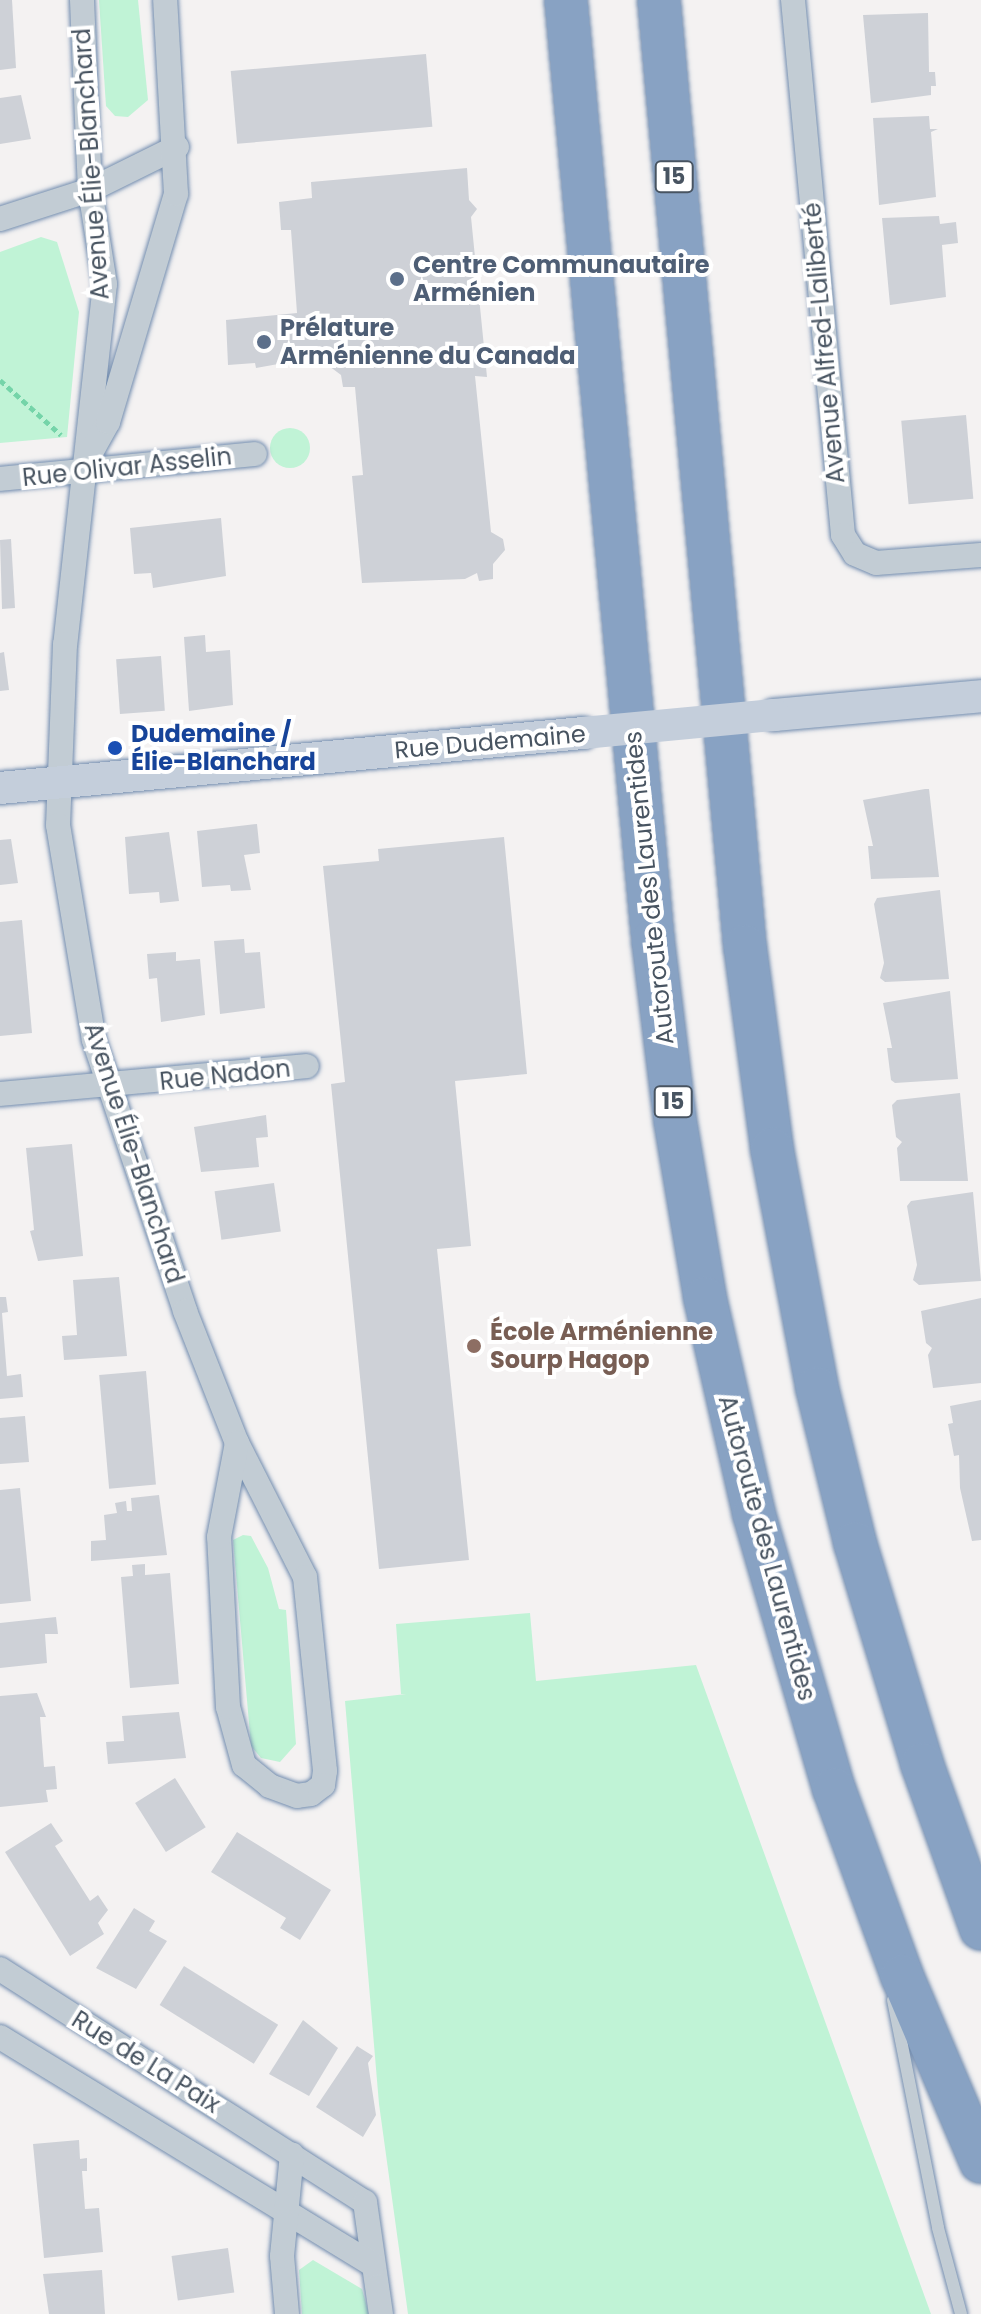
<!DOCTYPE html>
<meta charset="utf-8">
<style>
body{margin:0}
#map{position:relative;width:981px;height:2314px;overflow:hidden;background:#f4f2f2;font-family:Poppins,sans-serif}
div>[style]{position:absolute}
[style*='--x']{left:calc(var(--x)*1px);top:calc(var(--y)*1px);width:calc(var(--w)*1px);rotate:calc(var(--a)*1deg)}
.green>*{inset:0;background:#c0f3d6}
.round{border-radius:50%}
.building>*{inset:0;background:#ced1d7;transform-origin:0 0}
.path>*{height:5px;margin-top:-2.5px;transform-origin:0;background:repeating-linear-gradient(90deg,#75d4a9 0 6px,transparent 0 10px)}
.roads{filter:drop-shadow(0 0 2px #738daf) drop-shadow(0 0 2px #738daf)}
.lane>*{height:12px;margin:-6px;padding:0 6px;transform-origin:6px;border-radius:6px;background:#c2ccd4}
.street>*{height:24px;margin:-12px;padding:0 12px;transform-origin:12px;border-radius:12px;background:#c2ccd4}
.secondary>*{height:32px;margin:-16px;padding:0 16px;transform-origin:16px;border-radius:16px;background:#c4cedb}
.highway>*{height:42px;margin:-21px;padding:0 21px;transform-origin:21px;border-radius:21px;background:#88a2c3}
.secondary-bridge>*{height:32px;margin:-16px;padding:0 16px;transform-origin:16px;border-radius:16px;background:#c4cedb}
.dots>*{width:22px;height:22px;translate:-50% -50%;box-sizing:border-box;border:4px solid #fff;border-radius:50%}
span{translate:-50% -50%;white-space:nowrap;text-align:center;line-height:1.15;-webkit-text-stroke:8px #fff;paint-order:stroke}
.shield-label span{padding:2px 6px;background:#fff;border:2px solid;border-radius:6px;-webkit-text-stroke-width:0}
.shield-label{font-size:22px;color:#485461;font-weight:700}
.street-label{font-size:24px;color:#485461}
.service-label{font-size:24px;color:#4e5e75;font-weight:700}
.left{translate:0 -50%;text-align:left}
.transit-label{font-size:24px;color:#164399;font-weight:700}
.education-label{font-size:24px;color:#785e54;font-weight:700}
</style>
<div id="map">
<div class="green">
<i style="clip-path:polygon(99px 0,138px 0,148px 100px,128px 117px,115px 116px,106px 106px)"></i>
<i style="clip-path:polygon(41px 237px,57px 242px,79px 312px,67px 437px,0 443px,0 252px)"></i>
<i class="round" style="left:270px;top:428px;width:40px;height:40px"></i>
<i style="clip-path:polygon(243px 1535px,251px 1536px,268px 1568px,279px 1609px,286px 1610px,296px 1744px,280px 1762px,261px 1758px,251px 1746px,233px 1540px)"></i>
<i style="clip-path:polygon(530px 1613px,536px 1681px,696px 1665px,931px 2314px,408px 2314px,379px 2104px,345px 1701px,406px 1694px,401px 1694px,396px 1624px)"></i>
<i style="clip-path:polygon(313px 2260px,362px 2289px,369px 2314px,302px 2314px,299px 2270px)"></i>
</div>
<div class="building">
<i style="clip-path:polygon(0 0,12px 0,16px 68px,0 70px)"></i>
<i style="clip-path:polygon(928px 13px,929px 72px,935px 72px,936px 86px,931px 86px,931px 95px,871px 103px,863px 15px)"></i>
<i style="left:426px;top:54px;width:73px;height:196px;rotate:85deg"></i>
<i style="clip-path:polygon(21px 95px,31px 139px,0 144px,0 98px)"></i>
<i style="clip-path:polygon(929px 116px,930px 129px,938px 129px,931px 132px,936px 197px,879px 205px,873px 118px)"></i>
<i style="clip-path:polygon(467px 168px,469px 200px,477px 209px,471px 217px,487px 377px,475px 376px,491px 532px,503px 539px,505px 550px,493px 564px,493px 579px,479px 581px,477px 573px,465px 579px,362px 583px,352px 476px,363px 475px,355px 387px,343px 387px,341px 375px,317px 357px,256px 368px,255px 363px,228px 365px,226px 320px,297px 313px,291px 230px,281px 230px,279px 202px,312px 198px,311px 182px)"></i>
<i style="clip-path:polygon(939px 216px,940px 224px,956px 222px,958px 243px,942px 245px,946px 297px,890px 305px,882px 218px)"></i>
<i style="left:966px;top:415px;width:84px;height:65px;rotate:85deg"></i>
<i style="clip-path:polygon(221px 518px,226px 576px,153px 588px,151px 573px,134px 574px,130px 528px)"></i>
<i style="clip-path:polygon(11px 539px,15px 608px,2px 609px,0 540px)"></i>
<i style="clip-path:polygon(205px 635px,206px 652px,230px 650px,233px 705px,189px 711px,184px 637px)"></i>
<i style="clip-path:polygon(4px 652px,9px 690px,0 691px,0 653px)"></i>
<i style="left:161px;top:656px;width:55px;height:45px;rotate:86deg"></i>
<i style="clip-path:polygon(925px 789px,929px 789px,939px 877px,871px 879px,868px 846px,873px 846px,863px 800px)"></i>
<i style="clip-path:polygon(257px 824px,260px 853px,244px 855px,251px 890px,231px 891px,230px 885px,202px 887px,197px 831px)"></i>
<i style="clip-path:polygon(169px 832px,179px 901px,160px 903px,159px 892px,129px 894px,125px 837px)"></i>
<i style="clip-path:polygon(504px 837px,527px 1074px,455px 1081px,471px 1246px,437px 1249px,469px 1560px,379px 1569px,331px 1084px,345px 1082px,323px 866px,379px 861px,378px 849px)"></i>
<i style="clip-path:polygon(11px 839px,18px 883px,0 885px,0 840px)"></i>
<i style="clip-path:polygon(940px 890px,949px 979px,885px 982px,880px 978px,884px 963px,874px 904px,877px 898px)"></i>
<i style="clip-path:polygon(22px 920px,32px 1033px,0 1036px,0 922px)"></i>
<i style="clip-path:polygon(244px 939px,245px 953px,260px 952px,265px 1008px,220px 1014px,214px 941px)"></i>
<i style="clip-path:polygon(176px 952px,176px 961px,200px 959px,205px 1015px,161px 1022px,157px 978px,149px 979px,147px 954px)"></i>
<i style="clip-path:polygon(950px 991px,958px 1079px,895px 1083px,891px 1080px,887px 1048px,892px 1048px,883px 1003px)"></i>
<i style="clip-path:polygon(960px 1093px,968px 1181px,900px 1181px,897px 1148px,902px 1142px,896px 1137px,892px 1105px,897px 1100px)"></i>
<i style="clip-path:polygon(266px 1115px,268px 1137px,256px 1138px,259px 1167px,201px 1172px,194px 1127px)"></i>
<i style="clip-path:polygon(72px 1144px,83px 1256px,38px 1261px,30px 1231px,34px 1230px,26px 1148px)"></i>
<i style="left:274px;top:1183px;width:49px;height:60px;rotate:82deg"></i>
<i style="clip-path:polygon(973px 1192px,981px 1281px,919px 1285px,913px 1280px,917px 1265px,907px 1206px,911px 1201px)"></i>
<i style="clip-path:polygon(119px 1277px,127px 1356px,64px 1360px,62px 1336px,77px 1335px,73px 1280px)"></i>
<i style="clip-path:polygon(0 1297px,6px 1297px,8px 1312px,2px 1313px,7px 1376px,21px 1374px,23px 1397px,0 1399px)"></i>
<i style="clip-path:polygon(981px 1298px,981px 1383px,933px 1388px,928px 1355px,932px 1348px,926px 1343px,921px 1311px)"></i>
<i style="left:146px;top:1371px;width:114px;height:47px;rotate:85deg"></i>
<i style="clip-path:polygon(981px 1400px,981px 1540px,972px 1541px,960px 1488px,959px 1455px,954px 1456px,948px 1424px,953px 1423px,950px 1406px)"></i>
<i style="clip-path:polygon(25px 1416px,29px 1462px,0 1464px,0 1418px)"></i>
<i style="clip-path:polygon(20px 1488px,31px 1601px,0 1604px,0 1490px)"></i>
<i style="clip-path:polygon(159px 1495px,167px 1555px,91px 1561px,91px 1541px,106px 1540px,104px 1515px,117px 1513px,115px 1503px,126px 1501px,127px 1511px,132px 1511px,131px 1498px)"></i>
<i style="clip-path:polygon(145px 1564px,145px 1575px,170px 1573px,179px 1684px,130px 1688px,121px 1577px,133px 1576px,132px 1565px)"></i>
<i style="clip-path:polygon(56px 1617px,58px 1634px,45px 1634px,47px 1663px,0 1668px,0 1623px)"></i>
<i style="clip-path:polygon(37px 1693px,46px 1717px,40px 1717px,44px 1767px,55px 1766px,57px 1789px,46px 1790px,48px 1802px,0 1807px,0 1696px)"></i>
<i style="clip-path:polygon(179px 1712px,186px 1758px,108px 1764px,106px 1742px,124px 1741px,122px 1716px)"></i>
<i style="left:175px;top:1778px;width:58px;height:47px;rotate:58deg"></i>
<i style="clip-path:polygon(51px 1823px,63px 1841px,55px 1846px,90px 1901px,98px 1895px,108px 1910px,98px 1923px,104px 1934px,70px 1956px,5px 1852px)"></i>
<i style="clip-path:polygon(237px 1832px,331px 1890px,300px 1940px,280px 1928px,286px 1918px,211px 1872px)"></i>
<i style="clip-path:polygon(134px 1908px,155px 1921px,149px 1931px,167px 1941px,136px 1989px,96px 1968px)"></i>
<i style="left:184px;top:1966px;width:111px;height:46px;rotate:32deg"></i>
<i style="clip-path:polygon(303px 2020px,338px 2048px,309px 2096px,269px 2074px)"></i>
<i style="clip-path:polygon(357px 2046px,373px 2056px,368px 2063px,376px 2115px,363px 2137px,316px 2107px)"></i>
<i style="clip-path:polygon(79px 2140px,80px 2159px,87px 2158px,87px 2171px,82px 2171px,85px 2209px,99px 2208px,103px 2252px,44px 2258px,33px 2144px)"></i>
<i style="left:228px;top:2248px;width:45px;height:57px;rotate:82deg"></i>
<i style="clip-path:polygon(102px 2270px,105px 2314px,49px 2314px,43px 2274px)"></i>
</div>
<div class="path">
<i style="--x:0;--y:380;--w:82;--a:42"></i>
</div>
<div class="roads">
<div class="lane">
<i style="--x:893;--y:2000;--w:232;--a:78.8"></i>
<i style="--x:938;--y:2228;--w:89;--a:75"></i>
</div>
<div class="street">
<i style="--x:82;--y:0;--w:190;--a:87.6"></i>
<i style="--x:90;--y:190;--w:95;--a:80.9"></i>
<i style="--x:105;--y:284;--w:362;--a:96.3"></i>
<i style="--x:65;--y:644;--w:181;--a:92.2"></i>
<i style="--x:58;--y:825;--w:218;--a:80.5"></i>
<i style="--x:94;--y:1040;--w:286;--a:71.4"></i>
<i style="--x:185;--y:1311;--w:142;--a:68.5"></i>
<i style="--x:237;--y:1443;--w:150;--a:63.1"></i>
<i style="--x:305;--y:1577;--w:195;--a:84.1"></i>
<i style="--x:325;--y:1771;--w:14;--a:98"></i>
<i style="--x:323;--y:1785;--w:15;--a:143"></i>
<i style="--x:311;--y:1794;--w:14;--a:172"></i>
<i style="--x:297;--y:1796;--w:29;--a:-160"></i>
<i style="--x:270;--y:1786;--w:33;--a:-141"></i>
<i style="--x:244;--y:1765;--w:60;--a:-105.4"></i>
<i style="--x:228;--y:1707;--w:170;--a:-93"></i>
<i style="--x:219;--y:1537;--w:96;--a:-79.2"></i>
<i style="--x:793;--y:0;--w:537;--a:84.66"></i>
<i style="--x:843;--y:535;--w:22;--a:58"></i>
<i style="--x:855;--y:554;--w:23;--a:23"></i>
<i style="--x:876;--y:563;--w:105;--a:-4.4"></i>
<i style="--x:0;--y:219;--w:95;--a:-17.9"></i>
<i style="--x:90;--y:190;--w:97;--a:-26.3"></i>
<i style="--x:88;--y:458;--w:41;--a:-60.9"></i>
<i style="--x:108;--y:422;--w:238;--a:-73.4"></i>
<i style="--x:176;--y:194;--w:194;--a:-93.2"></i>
<i style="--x:0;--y:479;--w:256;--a:-5.6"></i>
<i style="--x:0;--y:1094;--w:308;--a:-5.2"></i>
<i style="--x:0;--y:1969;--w:433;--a:32.6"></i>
<i style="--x:365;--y:2202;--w:113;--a:81.9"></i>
<i style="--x:0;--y:2037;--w:437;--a:31.4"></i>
<i style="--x:287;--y:2314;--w:58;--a:-94.9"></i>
<i style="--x:282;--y:2256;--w:102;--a:-84.4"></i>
</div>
<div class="secondary">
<i style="--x:774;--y:715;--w:208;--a:-5.2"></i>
<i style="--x:0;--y:788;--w:586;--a:-5.39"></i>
</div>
<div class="highway">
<i style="--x:566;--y:0;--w:944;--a:84.71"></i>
<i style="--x:653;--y:940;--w:181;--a:83"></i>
<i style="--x:675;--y:1120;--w:181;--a:80.4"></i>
<i style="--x:705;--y:1298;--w:221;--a:77.2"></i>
<i style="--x:754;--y:1514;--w:286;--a:73.8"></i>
<i style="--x:834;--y:1789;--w:199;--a:70"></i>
<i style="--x:902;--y:1976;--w:202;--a:67"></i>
<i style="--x:659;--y:0;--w:950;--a:84.81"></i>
<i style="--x:745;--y:946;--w:205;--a:82.4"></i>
<i style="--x:772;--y:1149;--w:243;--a:79.3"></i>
<i style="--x:817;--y:1388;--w:160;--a:76.2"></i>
<i style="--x:855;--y:1543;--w:231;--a:73.1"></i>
<i style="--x:922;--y:1764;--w:175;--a:70.3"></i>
</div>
</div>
<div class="secondary-bridge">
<i style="--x:583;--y:733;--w:192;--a:-5.4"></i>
</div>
<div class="dots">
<i style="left:397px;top:279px;background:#5c6f8a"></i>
<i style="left:264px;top:342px;background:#5c6f8a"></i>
<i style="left:115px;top:748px;background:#1a4fb4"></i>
<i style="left:474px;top:1346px;background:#8d6e63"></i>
</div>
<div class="shield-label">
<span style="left:674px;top:177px">15</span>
<span style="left:673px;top:1102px">15</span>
</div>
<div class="street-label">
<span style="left:91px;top:164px;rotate:-94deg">Avenue Élie-Blanchard</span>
<span style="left:824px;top:343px;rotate:-95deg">Avenue Alfred-Laliberté</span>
<span style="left:127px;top:467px;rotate:-6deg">Rue Olivar Asselin</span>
<span style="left:490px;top:742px;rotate:-5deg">Rue Dudemaine</span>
<span style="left:649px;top:888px;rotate:-96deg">Autoroute des Laurentides</span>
<span style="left:225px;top:1075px;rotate:-6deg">Rue Nadon</span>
<span style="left:134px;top:1153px;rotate:72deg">Avenue Élie-Blanchard</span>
<span style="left:767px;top:1548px;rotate:75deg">Autoroute des Laurentides</span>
<span style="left:146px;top:2062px;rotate:32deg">Rue de La Paix</span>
</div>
<div class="service-label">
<span class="left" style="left:413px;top:279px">Centre Communautaire<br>Arménien</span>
<span class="left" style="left:280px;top:342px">Prélature<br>Arménienne du Canada</span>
</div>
<div class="transit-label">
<span class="left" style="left:131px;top:748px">Dudemaine /<br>Élie-Blanchard</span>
</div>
<div class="education-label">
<span class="left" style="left:490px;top:1346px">École Arménienne<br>Sourp Hagop</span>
</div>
</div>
